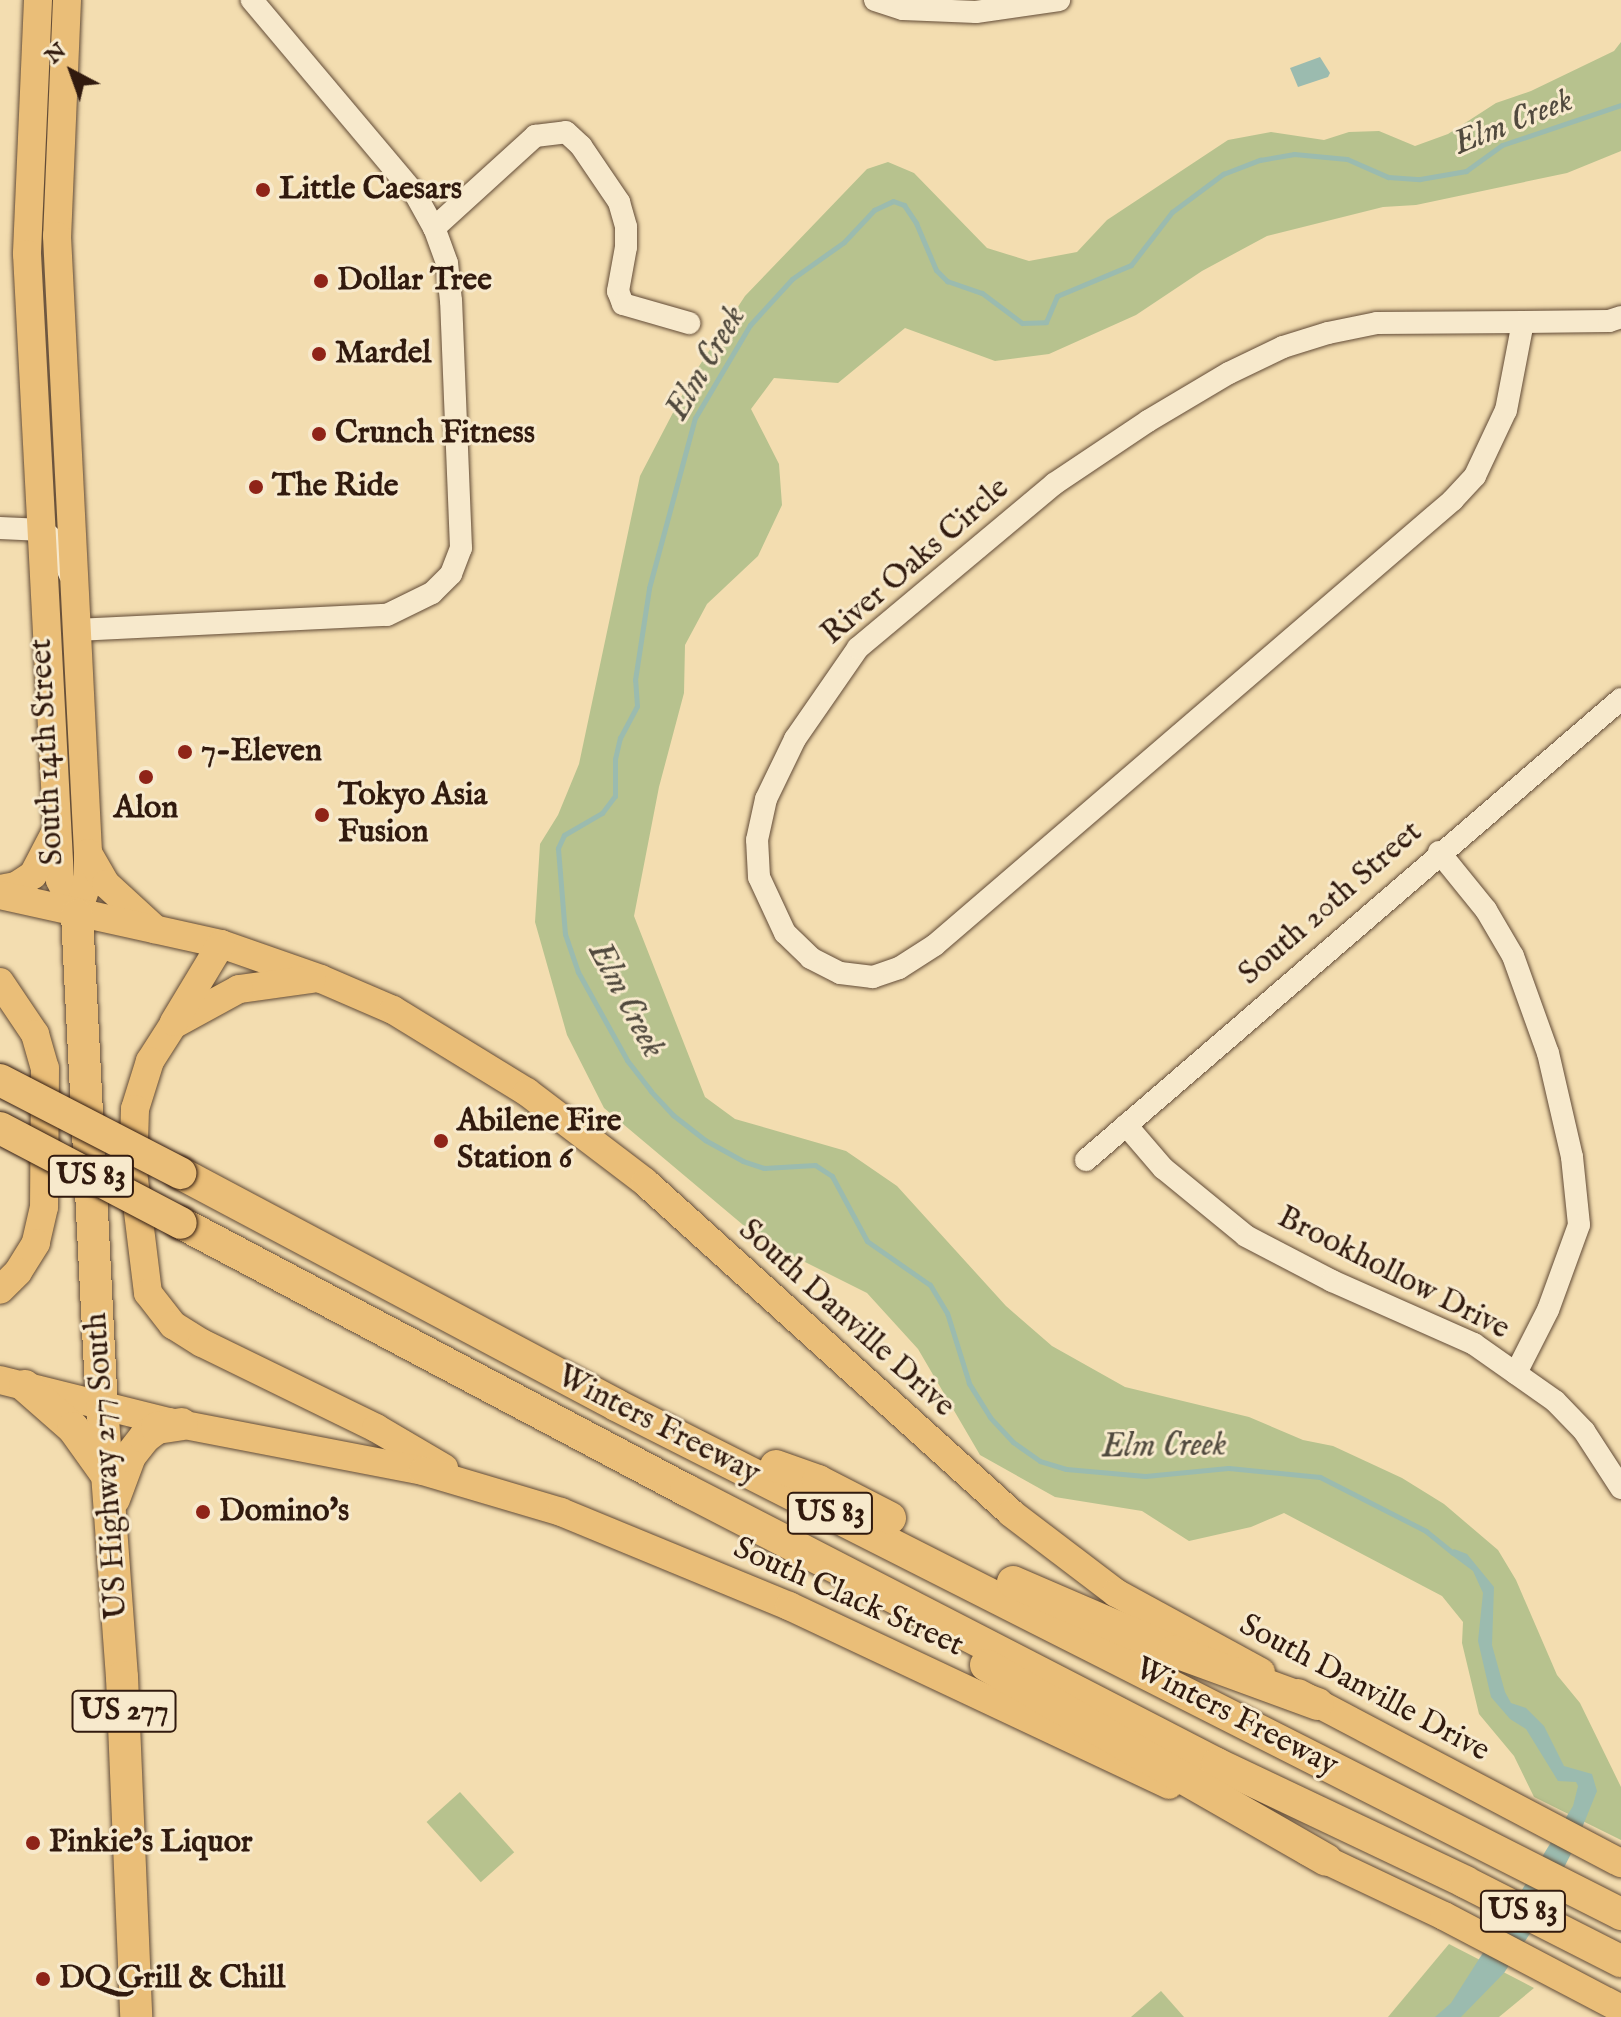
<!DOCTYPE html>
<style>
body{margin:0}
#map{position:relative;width:1621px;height:2017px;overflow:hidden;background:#f3ddb0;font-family:"IM FELL English",serif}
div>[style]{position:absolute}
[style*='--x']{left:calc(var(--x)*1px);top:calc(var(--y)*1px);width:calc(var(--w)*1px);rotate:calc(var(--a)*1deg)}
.green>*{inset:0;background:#b7c28e;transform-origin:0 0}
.water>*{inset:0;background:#9bbbaf}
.stream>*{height:5px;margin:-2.5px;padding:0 2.5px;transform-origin:2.5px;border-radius:2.5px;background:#9bbbaf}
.roads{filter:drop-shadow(0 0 2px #624b36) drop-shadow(0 0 2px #624b36)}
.minor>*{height:22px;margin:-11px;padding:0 11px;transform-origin:11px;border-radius:11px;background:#f7e9cc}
.major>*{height:28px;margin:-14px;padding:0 14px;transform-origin:14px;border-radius:14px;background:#eabe78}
.highway>*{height:32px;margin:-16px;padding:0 16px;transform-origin:16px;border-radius:16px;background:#eabe78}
.bridges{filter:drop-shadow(0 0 2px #311a0e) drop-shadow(0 0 2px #311a0e)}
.highway-bridge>*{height:32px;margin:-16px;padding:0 16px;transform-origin:16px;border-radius:16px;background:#eabe78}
.dots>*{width:22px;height:22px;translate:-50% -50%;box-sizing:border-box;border:4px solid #f7e9cc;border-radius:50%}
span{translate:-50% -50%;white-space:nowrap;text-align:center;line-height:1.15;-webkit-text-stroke:6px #f7e9cc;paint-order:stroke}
.shield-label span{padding:2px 6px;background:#f7e9cc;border:2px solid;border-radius:6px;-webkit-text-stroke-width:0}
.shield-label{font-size:30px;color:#311a0e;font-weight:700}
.poi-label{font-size:32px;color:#311a0e;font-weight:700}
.left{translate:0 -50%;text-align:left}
.street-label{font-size:32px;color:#311a0e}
.water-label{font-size:34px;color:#514a3e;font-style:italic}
.north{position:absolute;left:32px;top:32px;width:80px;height:80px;-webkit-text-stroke:6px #f7e9cc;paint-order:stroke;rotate:319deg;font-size:22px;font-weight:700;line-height:32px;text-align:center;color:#311a0e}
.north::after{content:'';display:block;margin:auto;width:28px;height:36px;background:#311a0e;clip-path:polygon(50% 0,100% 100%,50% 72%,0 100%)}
</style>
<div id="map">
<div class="green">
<i style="clip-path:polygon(1621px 42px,1621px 151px,1567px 173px,1416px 205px,1383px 207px,1267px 236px,1202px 271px,1136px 315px,1049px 354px,995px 361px,905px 328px,838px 383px,774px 378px,751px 409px,779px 464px,782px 505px,758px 556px,707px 604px,685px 645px,684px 693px,659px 787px,634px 916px,705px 1097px,735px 1119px,846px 1151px,897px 1186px,1006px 1306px,1052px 1346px,1125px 1387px,1249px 1417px,1303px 1440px,1333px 1446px,1402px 1478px,1444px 1504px,1498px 1550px,1516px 1580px,1557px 1675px,1580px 1703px,1621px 1787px,1621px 1840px,1534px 1797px,1514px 1756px,1479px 1714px,1462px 1643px,1463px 1622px,1442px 1596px,1284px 1513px,1251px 1527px,1189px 1541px,1142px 1511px,1055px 1497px,980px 1455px,918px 1349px,867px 1293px,761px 1240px,604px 1108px,567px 1035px,535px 922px,540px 844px,558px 815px,579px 764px,640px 476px,690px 380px,745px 296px,867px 169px,888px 162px,914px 173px,987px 248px,1029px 261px,1077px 252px,1107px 220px,1228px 140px,1271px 132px,1324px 140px,1349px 132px,1379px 131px,1415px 146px,1448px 134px,1496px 103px,1531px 91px,1614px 51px)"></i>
<i style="left:460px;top:1792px;width:81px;height:45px;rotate:48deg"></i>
<i style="clip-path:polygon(1449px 1944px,1534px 1988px,1499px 2017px,1388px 2017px)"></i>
<i style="clip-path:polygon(1161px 1991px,1184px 2017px,1131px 2017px)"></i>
</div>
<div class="water">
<i style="clip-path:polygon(1320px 57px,1330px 73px,1328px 77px,1298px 87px,1290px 68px)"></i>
<i style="clip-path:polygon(1454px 1549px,1467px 1554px,1494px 1587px,1492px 1645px,1505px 1692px,1511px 1703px,1526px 1708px,1544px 1726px,1564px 1766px,1592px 1774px,1597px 1791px,1573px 1850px,1531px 1932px,1504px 1973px,1461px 2017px,1435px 2017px,1451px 2003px,1500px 1926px,1573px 1806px,1578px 1786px,1576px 1782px,1558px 1781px,1526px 1729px,1510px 1719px,1491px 1697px,1478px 1641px,1483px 1593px,1473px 1571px,1450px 1554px)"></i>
</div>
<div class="stream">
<i style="--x:1453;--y:1553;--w:35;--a:-141"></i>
<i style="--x:1426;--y:1531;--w:119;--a:-153"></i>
<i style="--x:1320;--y:1477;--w:92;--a:-174.4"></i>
<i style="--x:1228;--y:1468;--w:83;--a:174.5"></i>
<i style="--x:1145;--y:1476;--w:79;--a:-174.9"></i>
<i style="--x:1066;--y:1469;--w:27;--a:-163"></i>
<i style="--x:1040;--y:1461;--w:33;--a:-145"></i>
<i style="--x:1013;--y:1442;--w:34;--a:-133"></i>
<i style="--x:990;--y:1417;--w:40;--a:-122"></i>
<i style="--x:969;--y:1383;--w:73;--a:-107.4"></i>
<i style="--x:947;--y:1313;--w:33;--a:-121"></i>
<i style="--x:930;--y:1285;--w:77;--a:-145.1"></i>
<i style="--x:867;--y:1241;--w:74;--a:-118.3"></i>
<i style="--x:832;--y:1176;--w:20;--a:-147"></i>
<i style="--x:815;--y:1165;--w:51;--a:176.6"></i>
<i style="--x:764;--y:1168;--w:22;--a:-162"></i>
<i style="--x:743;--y:1161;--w:43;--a:-151.1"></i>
<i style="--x:705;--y:1140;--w:41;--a:-142"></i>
<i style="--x:673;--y:1115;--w:33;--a:-133"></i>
<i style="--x:651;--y:1091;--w:39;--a:-128"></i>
<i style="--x:627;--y:1060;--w:101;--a:-119.1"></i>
<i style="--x:578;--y:972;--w:40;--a:-108.9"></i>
<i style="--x:565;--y:934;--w:86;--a:-94.7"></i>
<i style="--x:558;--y:848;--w:14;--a:-65"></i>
<i style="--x:564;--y:835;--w:44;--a:-30.1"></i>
<i style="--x:602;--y:813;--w:21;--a:-53"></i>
<i style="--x:615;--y:796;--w:37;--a:-90"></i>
<i style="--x:615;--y:759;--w:22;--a:-77"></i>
<i style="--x:620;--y:738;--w:36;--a:-62"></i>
<i style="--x:637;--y:706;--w:26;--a:-94"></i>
<i style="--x:635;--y:680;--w:93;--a:-81.3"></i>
<i style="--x:649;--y:588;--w:176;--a:-74.9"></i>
<i style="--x:695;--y:418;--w:108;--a:-59.4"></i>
<i style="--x:750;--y:325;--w:62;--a:-47.6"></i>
<i style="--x:792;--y:279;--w:64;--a:-35.4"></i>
<i style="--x:844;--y:242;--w:44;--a:-46.8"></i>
<i style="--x:874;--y:210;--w:21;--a:-25"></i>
<i style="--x:893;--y:201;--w:12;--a:20"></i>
<i style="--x:904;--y:205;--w:22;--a:56"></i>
<i style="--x:916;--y:223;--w:51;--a:66.9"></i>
<i style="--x:936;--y:270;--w:16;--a:45"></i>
<i style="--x:947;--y:281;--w:37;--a:19"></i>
<i style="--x:982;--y:293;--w:50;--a:36.9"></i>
<i style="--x:1022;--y:323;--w:24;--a:-2"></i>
<i style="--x:1046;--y:322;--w:28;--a:-67"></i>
<i style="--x:1057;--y:296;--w:80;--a:-22.7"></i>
<i style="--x:1131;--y:265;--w:67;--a:-52.3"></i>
<i style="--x:1172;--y:212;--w:64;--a:-36.7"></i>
<i style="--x:1223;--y:174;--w:40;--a:-21"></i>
<i style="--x:1260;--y:160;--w:35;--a:-10"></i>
<i style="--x:1294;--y:154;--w:53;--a:5.4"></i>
<i style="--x:1347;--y:159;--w:45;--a:23.7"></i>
<i style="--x:1388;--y:177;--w:32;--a:4"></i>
<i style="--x:1420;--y:179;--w:47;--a:-9.9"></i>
<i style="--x:1466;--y:171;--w:44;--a:-35.8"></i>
<i style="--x:1502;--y:145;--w:126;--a:-18.6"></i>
</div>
<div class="roads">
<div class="minor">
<i style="--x:875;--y:0;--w:29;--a:18"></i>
<i style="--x:903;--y:9;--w:73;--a:2.4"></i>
<i style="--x:976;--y:12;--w:84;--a:-8.2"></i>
<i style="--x:434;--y:228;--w:137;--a:-42.3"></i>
<i style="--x:535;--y:136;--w:31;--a:-7"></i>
<i style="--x:566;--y:132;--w:21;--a:43"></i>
<i style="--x:581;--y:146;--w:68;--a:55.8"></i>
<i style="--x:619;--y:202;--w:26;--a:74"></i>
<i style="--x:626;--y:227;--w:20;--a:90"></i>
<i style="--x:626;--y:247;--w:45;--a:100.3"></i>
<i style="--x:618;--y:291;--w:14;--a:69"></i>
<i style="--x:623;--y:304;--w:69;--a:16.1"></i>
<i style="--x:1523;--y:322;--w:90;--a:100.9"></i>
<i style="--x:1506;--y:410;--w:73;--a:115.2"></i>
<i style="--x:1475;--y:476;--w:33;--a:133"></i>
<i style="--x:1453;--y:500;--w:683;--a:139.34"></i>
<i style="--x:935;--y:945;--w:43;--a:147.4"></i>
<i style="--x:899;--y:968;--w:28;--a:161"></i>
<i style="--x:873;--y:977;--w:33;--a:-173"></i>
<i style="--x:840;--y:973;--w:33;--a:-153"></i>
<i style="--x:811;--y:958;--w:36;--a:-136"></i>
<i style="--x:785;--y:933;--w:62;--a:-114.9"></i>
<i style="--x:759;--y:877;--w:37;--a:-93"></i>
<i style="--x:757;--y:840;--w:42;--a:-77.6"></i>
<i style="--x:766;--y:799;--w:67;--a:-64.2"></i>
<i style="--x:795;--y:739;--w:111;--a:-55.3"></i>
<i style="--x:858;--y:648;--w:256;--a:-39.9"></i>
<i style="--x:1054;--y:484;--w:113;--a:-33.8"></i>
<i style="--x:1148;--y:421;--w:94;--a:-30.7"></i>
<i style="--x:1229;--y:373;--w:60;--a:-25.7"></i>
<i style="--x:1283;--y:347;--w:47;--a:-17.3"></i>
<i style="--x:1328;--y:333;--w:50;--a:-11.5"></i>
<i style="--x:1377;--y:323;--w:146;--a:-0.4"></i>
<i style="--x:1523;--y:322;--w:86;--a:-0.7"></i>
<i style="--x:1609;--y:321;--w:13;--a:-18"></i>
<i style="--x:0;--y:528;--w:43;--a:2.7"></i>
<i style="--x:43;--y:530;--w:18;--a:43"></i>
<i style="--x:56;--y:542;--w:36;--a:67"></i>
<i style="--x:76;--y:630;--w:311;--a:-2.8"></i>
<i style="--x:387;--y:615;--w:50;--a:-26.1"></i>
<i style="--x:432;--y:593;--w:27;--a:-45"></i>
<i style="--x:451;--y:574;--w:28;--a:-69"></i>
<i style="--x:461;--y:548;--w:247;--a:-92.3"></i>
<i style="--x:451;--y:301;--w:38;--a:-96"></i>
<i style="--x:447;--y:263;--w:37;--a:-110"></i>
<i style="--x:434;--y:228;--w:38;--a:-119"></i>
<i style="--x:416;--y:195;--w:255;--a:-130.1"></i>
<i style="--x:1439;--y:852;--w:75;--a:51"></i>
<i style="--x:1486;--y:910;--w:53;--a:59.6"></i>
<i style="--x:1513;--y:956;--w:103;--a:70.2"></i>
<i style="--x:1548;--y:1053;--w:107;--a:77"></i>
<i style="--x:1572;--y:1157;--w:68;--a:84.1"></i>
<i style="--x:1579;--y:1225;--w:90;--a:110"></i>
<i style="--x:1548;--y:1310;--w:71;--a:116.9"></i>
<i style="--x:1126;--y:1125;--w:57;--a:49.3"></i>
<i style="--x:1163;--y:1168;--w:107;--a:39.3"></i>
<i style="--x:1246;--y:1236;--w:97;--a:27.6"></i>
<i style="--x:1332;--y:1281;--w:155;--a:23.9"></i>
<i style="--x:1474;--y:1344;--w:99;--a:35.1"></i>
<i style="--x:1555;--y:1401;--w:42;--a:46"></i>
<i style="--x:1584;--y:1431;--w:68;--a:57"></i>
<i style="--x:1086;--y:1160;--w:706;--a:-40.75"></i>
</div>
<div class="major">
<i style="--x:38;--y:0;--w:254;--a:92.5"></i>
<i style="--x:27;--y:254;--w:627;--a:86.98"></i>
<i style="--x:60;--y:880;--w:39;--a:64"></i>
<i style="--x:67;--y:0;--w:236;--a:92.4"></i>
<i style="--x:57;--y:236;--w:618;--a:87.12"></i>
<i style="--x:88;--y:853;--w:28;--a:90"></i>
<i style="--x:88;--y:881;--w:36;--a:108"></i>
<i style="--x:88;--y:853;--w:36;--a:60"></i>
<i style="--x:106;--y:884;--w:67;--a:42.6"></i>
<i style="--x:0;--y:889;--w:16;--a:-11"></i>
<i style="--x:16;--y:886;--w:20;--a:-33"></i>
<i style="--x:33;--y:875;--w:47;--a:-62.4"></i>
<i style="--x:0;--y:895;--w:226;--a:12.5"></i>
<i style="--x:221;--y:944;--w:106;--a:19.3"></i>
<i style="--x:321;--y:979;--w:78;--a:23.3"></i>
<i style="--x:393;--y:1010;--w:157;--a:31.5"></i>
<i style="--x:527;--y:1092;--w:148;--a:37.3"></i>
<i style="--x:645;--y:1182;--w:493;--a:42.1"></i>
<i style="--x:1011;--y:1513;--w:132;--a:37.3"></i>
<i style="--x:1116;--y:1593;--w:165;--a:28.6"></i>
<i style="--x:312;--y:979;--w:74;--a:172.2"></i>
<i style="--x:239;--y:989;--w:75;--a:151.4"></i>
<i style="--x:173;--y:1025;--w:43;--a:122.6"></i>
<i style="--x:150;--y:1061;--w:50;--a:107.4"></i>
<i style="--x:135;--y:1109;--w:62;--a:91.8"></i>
<i style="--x:133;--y:1171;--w:123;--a:83"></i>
<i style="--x:148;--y:1293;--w:41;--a:52"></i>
<i style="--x:173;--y:1325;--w:34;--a:32"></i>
<i style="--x:202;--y:1343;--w:194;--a:26"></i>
<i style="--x:376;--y:1428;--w:79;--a:30.5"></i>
<i style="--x:0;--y:982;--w:63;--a:56.1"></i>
<i style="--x:35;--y:1034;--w:35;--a:74"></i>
<i style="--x:45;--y:1068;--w:139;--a:90.4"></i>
<i style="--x:44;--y:1207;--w:37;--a:103"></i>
<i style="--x:36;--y:1243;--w:34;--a:122"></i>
<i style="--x:18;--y:1272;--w:25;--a:135"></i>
<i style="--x:174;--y:1022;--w:91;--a:-58.9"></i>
<i style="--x:0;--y:1380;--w:174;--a:14"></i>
<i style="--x:169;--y:1422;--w:259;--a:10.9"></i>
<i style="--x:423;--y:1471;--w:144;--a:16.5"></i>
<i style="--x:561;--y:1512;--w:247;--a:22.4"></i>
<i style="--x:789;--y:1606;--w:420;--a:25.2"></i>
<i style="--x:1298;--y:1693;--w:365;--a:27.8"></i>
<i style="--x:1307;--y:1851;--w:152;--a:25.4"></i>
<i style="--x:1444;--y:1916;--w:200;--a:27.7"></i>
</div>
<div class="highway">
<i style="--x:77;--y:915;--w:491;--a:87.1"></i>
<i style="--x:102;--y:1405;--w:273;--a:85.8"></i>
<i style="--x:122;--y:1677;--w:340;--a:87.6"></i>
<i style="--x:180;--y:1173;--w:494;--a:28"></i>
<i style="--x:616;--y:1405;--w:1127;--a:26.86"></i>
<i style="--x:181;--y:1223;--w:571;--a:27.87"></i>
<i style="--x:686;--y:1490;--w:598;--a:27.29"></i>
<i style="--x:1217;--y:1764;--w:275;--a:25.4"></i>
<i style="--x:1465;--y:1882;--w:175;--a:26.9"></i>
<i style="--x:25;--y:1386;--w:64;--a:41.2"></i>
<i style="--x:73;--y:1428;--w:57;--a:54.3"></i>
<i style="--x:776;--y:1466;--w:45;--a:19.7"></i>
<i style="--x:818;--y:1481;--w:81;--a:27.2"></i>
<i style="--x:114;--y:1499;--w:46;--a:-69.6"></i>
<i style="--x:130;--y:1456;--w:24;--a:-52"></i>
<i style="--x:145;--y:1437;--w:15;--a:-37"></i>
<i style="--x:157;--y:1428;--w:25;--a:-9"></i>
<i style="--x:1013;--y:1582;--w:174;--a:23.3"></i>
<i style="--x:1173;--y:1651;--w:154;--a:20.1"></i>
<i style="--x:986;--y:1665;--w:392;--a:29.8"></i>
</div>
</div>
<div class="bridges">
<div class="highway-bridge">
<i style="--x:0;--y:1080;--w:203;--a:27.3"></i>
<i style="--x:0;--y:1128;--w:204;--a:27.7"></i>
</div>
</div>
<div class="dots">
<i style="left:263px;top:190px;background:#8f2418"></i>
<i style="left:321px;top:281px;background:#8f2418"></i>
<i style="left:319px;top:354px;background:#8f2418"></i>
<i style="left:319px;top:434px;background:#8f2418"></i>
<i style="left:256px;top:487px;background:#8f2418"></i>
<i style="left:185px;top:752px;background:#8f2418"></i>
<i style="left:146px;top:777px;background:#8f2418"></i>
<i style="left:322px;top:815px;background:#8f2418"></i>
<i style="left:441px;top:1141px;background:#8f2418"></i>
<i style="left:203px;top:1512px;background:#8f2418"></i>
<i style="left:33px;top:1843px;background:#8f2418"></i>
<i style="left:43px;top:1979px;background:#8f2418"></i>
</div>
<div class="shield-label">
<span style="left:91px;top:1176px">US 83</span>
<span style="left:830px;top:1513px">US 83</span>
<span style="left:124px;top:1711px">US 277</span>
<span style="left:1523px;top:1911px">US 83</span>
</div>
<div class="poi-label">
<span class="left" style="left:279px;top:190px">Little Caesars</span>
<span class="left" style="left:337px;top:281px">Dollar Tree</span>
<span class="left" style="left:335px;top:354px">Mardel</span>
<span class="left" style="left:335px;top:434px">Crunch Fitness</span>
<span class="left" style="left:272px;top:487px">The Ride</span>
<span class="left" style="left:201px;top:752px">7-Eleven</span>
<span class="left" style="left:338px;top:815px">Tokyo Asia<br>Fusion</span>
<span style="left:146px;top:809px">Alon</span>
<span class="left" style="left:457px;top:1141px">Abilene Fire<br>Station 6</span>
<span class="left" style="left:219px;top:1512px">Domino's</span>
<span class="left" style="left:49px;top:1843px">Pinkie's Liquor</span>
<span class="left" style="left:59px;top:1979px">DQ Grill &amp; Chill</span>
</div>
<div class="street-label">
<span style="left:916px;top:562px;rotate:-41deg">River Oaks Circle</span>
<span style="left:48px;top:752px;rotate:-93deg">South 14th Street</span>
<span style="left:1331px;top:904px;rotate:-41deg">South 20th Street</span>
<span style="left:1393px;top:1274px;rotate:27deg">Brookhollow Drive</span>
<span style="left:846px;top:1319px;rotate:42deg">South Danville Drive</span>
<span style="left:658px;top:1426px;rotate:27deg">Winters Freeway</span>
<span style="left:108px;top:1466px;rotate:-94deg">US Highway 277 South</span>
<span style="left:848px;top:1598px;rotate:24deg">South Clack Street</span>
<span style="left:1364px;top:1689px;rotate:28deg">South Danville Drive</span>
<span style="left:1236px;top:1718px;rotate:27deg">Winters Freeway</span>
</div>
<div class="water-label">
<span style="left:1513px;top:122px;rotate:-22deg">Elm Creek</span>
<span style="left:706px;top:363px;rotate:-60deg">Elm Creek</span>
<span style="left:626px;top:1000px;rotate:62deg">Elm Creek</span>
<span style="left:1164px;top:1446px;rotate:-1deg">Elm Creek</span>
</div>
<div class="north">N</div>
</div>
